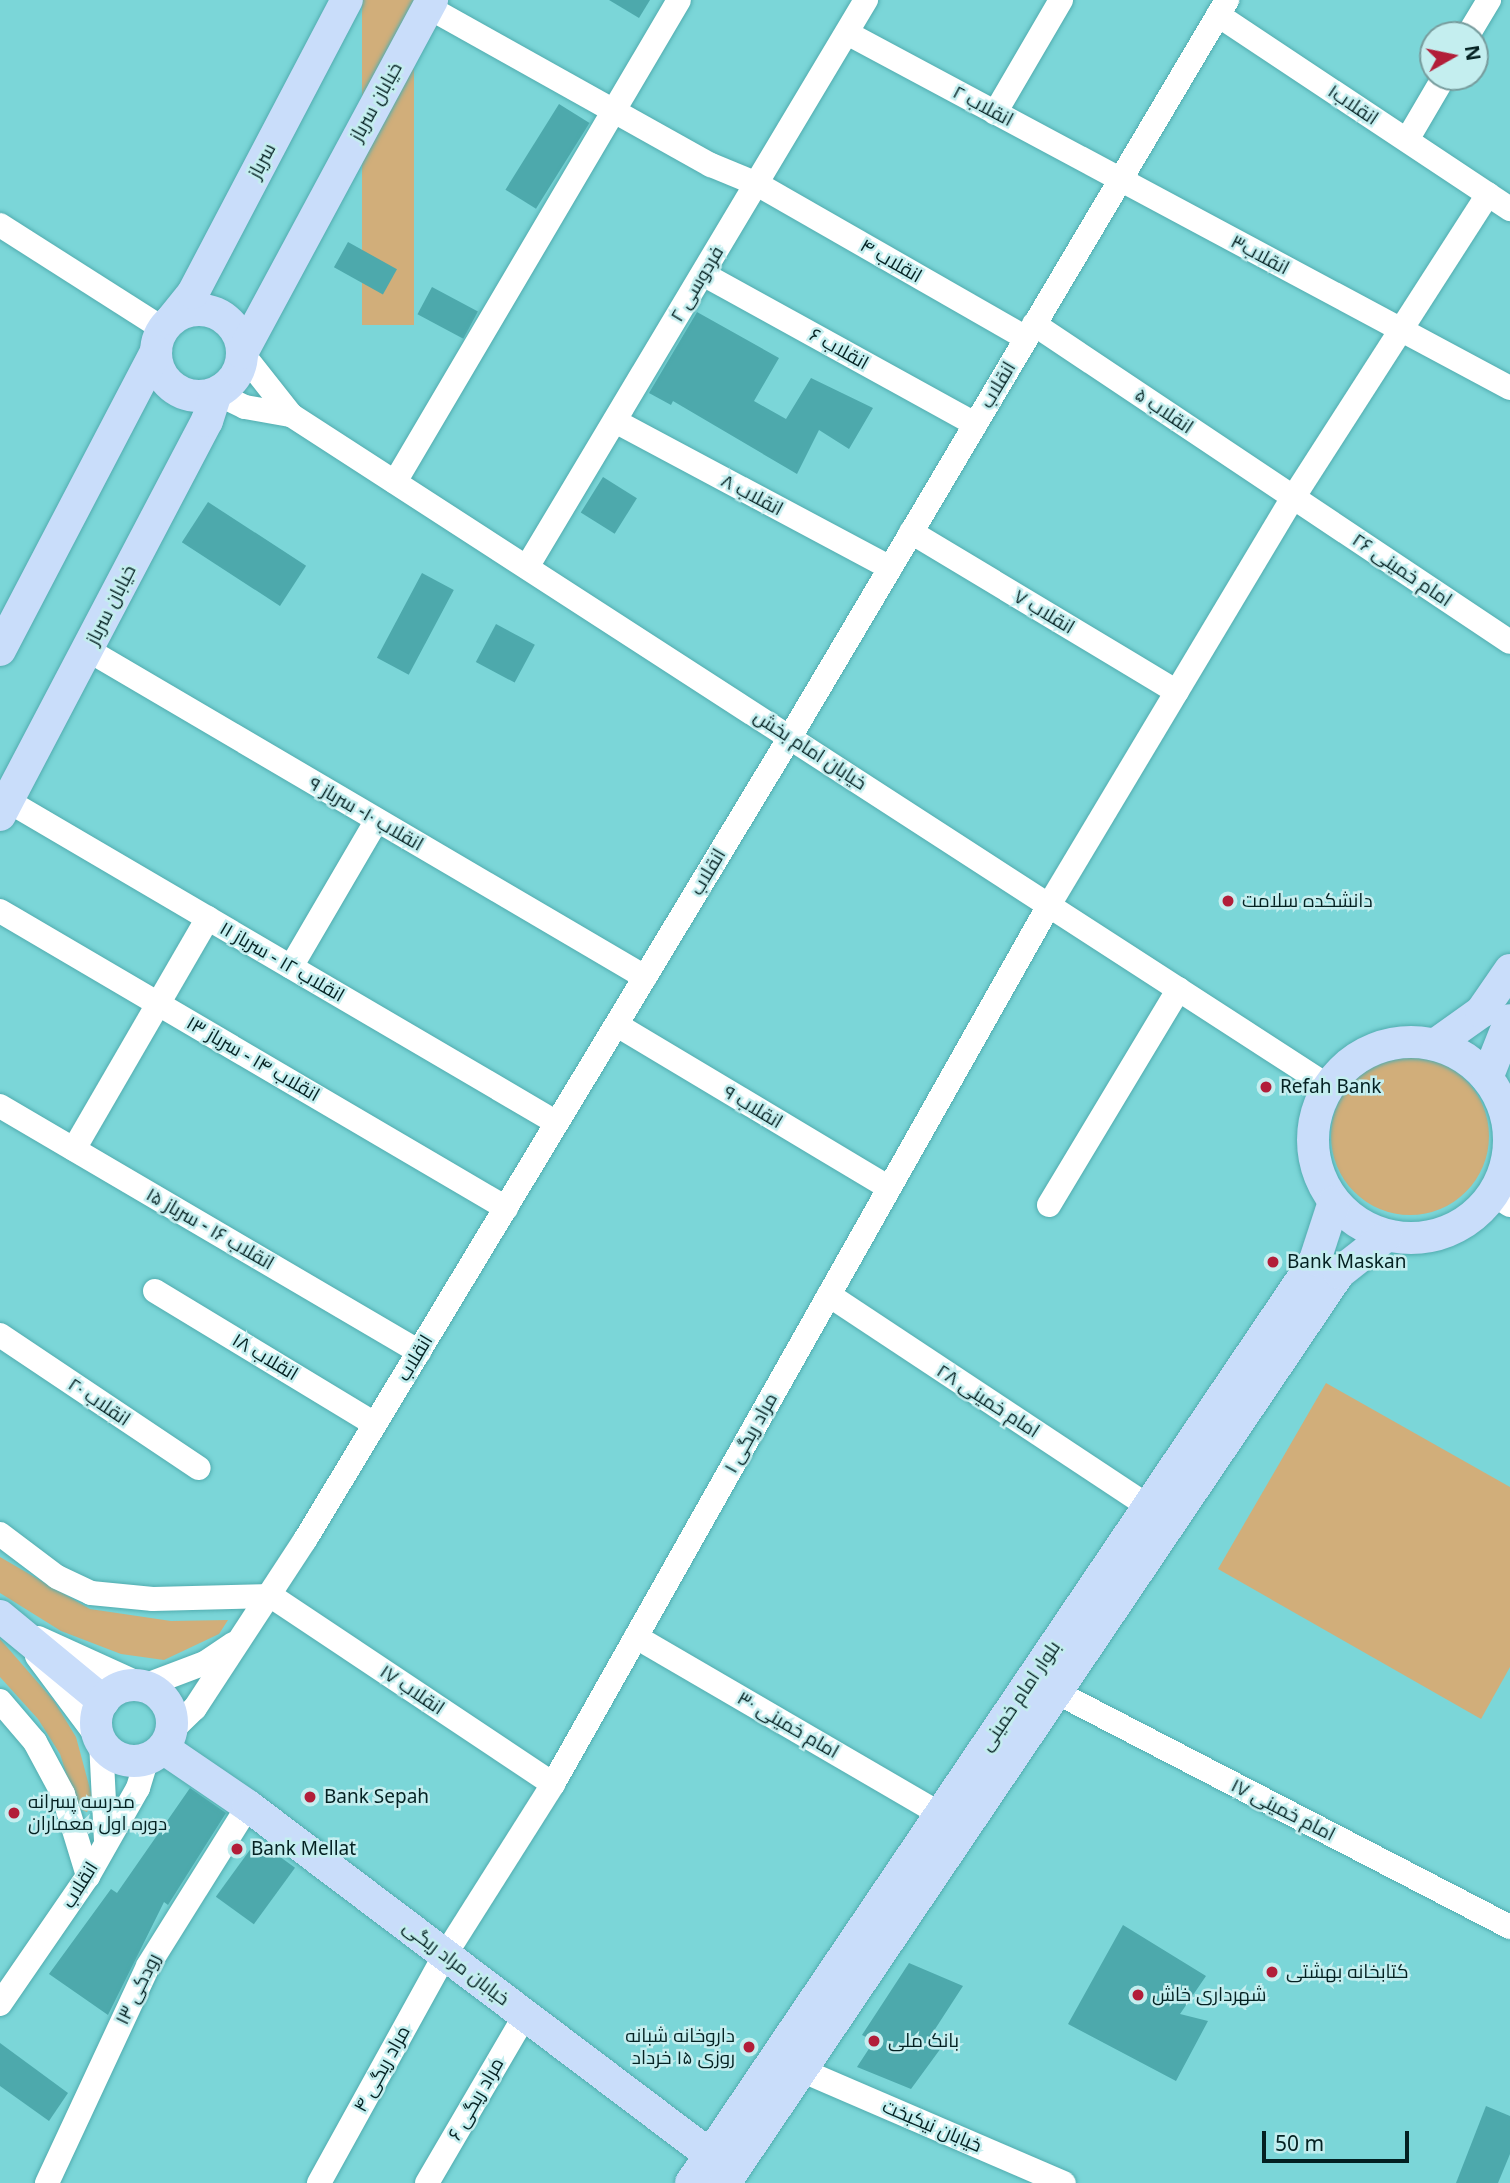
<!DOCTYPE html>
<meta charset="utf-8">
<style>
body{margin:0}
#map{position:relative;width:1510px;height:2183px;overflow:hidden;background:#7bd6d8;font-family:"Noto Sans",Cairo,sans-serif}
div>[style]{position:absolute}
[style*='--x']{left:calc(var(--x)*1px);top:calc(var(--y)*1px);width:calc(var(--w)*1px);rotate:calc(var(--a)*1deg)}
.green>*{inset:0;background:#d1ae7a;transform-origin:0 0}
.round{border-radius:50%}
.building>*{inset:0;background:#4da9ac;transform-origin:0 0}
.roads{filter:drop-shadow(0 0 2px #51acaf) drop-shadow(0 0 2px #51acaf)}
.minor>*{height:24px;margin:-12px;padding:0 12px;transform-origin:12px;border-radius:12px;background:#fff}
.major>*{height:32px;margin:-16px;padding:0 16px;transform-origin:16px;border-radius:16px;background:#c9ddfa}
.major>.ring{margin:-16px;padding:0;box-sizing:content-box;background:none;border:32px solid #c9ddfa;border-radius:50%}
.dots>*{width:19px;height:19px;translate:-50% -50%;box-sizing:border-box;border:4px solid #c4eeef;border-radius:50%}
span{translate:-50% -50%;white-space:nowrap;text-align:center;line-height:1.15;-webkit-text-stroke:5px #c4eeef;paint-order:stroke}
.street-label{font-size:19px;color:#042122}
.poi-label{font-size:19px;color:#042122}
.left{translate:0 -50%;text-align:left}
.right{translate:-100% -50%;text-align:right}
.north{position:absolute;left:1419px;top:21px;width:70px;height:70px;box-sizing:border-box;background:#c4eeef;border:2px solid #779c9d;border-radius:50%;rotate:81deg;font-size:19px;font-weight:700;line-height:28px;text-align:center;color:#042122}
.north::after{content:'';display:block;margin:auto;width:24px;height:32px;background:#b21e39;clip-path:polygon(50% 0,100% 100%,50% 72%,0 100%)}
.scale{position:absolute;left:1262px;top:2131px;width:147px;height:32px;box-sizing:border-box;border:4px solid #042122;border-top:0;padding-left:9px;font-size:21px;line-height:24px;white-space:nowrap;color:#042122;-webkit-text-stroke:5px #c4eeef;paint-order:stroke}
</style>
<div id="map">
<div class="green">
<i style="left:362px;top:0;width:52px;height:325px"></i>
<i class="round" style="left:1331px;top:1057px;width:158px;height:158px"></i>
<i style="clip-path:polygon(1326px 1383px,1510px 1487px,1510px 1667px,1481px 1719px,1218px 1569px)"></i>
<i style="clip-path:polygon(0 1557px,90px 1609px,171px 1621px,228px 1620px,219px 1634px,164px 1660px,121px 1654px,61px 1631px,0 1593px)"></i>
<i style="clip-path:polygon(0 1639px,54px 1701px,76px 1737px,93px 1800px,87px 1812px,77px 1808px,60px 1754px,38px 1719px,0 1677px)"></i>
</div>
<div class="building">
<i style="clip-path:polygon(609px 0,650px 0,639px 18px)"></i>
<i style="left:559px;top:104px;width:36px;height:101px;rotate:32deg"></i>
<i style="left:348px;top:242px;width:56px;height:29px;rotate:29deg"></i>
<i style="left:432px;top:287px;width:52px;height:31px;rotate:28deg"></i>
<i style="clip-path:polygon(697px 312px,779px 358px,754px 401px,786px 419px,811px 378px,873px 408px,849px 449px,819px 430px,797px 474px,673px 401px,671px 405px,649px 393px)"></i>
<i style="left:603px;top:477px;width:40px;height:42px;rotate:32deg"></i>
<i style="left:208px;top:502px;width:117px;height:48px;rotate:33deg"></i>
<i style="left:422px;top:573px;width:36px;height:96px;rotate:28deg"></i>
<i style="left:496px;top:624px;width:44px;height:43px;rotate:28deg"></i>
<i style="clip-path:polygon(190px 1788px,226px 1813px,168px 1905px,164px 1902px,108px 2015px,49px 1974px,111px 1889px,117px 1893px)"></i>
<i style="left:257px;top:1840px;width:47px;height:70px;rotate:36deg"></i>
<i style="clip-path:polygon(1123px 1925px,1206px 1976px,1180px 2014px,1208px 2021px,1176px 2081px,1068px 2024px)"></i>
<i style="clip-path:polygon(909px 1963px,963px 1986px,928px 2040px,941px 2048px,911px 2089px,857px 2067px,874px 2041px,862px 2035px)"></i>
<i style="clip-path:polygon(0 2043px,68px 2093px,49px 2121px,0 2086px)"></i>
<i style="clip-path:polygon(1486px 2106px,1510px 2116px,1510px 2154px,1498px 2183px,1456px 2183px)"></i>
</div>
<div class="roads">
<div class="minor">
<i style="--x:428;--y:7;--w:324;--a:29.2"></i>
<i style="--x:711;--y:165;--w:50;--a:22.4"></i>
<i style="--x:757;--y:184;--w:310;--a:29.8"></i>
<i style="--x:1218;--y:15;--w:351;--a:33.6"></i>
<i style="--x:847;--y:33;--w:752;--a:28.17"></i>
<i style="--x:1468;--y:35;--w:41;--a:-59"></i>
<i style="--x:995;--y:113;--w:131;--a:-59.7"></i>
<i style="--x:1407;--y:140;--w:73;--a:-59.6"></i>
<i style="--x:0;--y:225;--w:193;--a:32.5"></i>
<i style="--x:703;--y:274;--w:311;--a:28.9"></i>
<i style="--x:1034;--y:324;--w:572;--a:33.75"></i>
<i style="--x:242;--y:353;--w:79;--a:51.7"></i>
<i style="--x:291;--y:415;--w:1235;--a:32.91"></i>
<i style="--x:216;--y:393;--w:32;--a:26"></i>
<i style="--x:245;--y:407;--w:47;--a:9.9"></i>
<i style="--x:615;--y:421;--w:312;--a:28.1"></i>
<i style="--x:395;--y:482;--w:559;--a:-59.49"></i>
<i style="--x:911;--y:532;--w:310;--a:31"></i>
<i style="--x:527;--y:567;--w:661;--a:-59.13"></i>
<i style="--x:88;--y:650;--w:646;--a:30.42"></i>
<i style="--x:8;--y:801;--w:636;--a:30.39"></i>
<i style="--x:0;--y:911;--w:587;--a:30.41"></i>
<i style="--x:291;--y:967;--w:170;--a:-59.7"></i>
<i style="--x:617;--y:1025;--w:317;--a:30.9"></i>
<i style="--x:0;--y:1106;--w:486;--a:30.4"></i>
<i style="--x:74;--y:1149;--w:267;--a:-59.9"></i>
<i style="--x:1493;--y:1194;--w:20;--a:33"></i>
<i style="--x:1049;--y:1205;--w:252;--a:-59"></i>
<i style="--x:155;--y:1291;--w:257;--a:31.2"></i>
<i style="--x:829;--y:1295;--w:382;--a:33.5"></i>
<i style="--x:0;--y:1335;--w:239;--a:33.8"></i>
<i style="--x:0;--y:1534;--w:71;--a:37"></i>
<i style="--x:57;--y:1577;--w:38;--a:25"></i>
<i style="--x:91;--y:1593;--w:62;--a:5.5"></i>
<i style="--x:153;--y:1599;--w:118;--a:-1.5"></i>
<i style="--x:271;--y:1596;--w:339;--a:33.7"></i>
<i style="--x:636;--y:1637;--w:352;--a:30.2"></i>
<i style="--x:38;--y:1638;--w:116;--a:24.4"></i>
<i style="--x:144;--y:1686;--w:65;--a:-20.7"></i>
<i style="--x:205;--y:1663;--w:34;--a:-34"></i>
<i style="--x:37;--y:1656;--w:107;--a:53.3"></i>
<i style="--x:101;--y:1742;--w:98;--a:87.1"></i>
<i style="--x:1056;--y:1692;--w:511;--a:27.37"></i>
<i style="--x:0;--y:1701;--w:54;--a:49.5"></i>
<i style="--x:35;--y:1742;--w:59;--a:61.7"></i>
<i style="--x:63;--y:1794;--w:86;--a:73"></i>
<i style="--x:171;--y:1731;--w:33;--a:-44"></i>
<i style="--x:195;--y:1708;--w:201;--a:-56.8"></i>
<i style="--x:305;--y:1540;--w:938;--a:-58.87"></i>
<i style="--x:790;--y:737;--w:857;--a:-59.33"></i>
<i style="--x:0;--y:2004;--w:155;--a:-55.5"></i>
<i style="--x:88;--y:1876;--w:101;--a:-60.4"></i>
<i style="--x:138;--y:1788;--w:31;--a:-73"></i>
<i style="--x:801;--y:2070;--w:286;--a:23.3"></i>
<i style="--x:47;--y:2183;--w:239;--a:-65"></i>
<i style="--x:148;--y:1966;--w:189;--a:-58"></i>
<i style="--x:319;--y:2183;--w:260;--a:-61.1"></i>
<i style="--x:445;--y:1955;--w:202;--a:-57.7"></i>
<i style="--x:553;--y:1784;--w:1009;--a:-60.56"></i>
<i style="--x:1049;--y:905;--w:475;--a:-59.1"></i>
<i style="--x:1293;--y:498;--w:361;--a:-57.3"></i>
<i style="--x:427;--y:2183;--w:194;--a:-59.7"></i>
</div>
<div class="major">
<i class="ring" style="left:156px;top:310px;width:54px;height:54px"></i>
<i style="--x:172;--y:319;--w:33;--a:-51"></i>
<i style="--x:193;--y:293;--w:331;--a:-62.3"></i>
<i style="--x:242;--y:353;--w:401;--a:-61.7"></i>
<i style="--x:0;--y:650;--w:337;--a:-62.4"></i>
<i style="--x:0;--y:815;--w:445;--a:-62.3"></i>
<i style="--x:207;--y:421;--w:29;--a:-72"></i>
<i class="ring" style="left:1313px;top:1042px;width:164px;height:164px"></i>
<i style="--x:1436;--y:1044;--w:55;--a:-35.4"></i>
<i style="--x:1481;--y:1012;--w:51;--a:-55.4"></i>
<i style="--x:1487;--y:1078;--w:62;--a:-68.4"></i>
<i style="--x:0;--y:1616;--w:134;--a:39.5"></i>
<i class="ring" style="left:96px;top:1685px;width:44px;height:44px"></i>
<i style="--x:163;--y:1748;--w:103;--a:34.3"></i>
<i style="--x:248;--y:1806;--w:599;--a:37.06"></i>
<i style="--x:691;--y:2183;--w:1114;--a:-55.94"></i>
<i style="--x:1315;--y:1260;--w:61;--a:-71.9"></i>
<i style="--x:725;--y:2183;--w:1098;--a:-55.99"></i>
<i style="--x:1339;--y:1273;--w:60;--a:-38.2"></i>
</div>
</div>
<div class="dots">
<i style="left:1228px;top:901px;background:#b21e39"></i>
<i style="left:1266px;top:1087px;background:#b21e39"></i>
<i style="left:1273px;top:1262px;background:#b21e39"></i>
<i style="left:310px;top:1797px;background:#b21e39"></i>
<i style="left:14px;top:1813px;background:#b21e39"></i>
<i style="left:237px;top:1849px;background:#b21e39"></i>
<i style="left:1272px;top:1972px;background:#b21e39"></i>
<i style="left:1138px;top:1995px;background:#b21e39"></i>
<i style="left:874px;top:2041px;background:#b21e39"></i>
<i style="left:749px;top:2047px;background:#b21e39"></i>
</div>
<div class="street-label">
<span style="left:376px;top:102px;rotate:-61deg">خیابان سرباز</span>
<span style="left:1353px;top:105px;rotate:34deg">انقلاب۱</span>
<span style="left:983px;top:106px;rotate:28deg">انقلاب ۲</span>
<span style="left:262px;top:161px;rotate:-62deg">سرباز</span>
<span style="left:1260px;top:255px;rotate:28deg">انقلاب۳</span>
<span style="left:891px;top:261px;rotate:30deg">انقلاب ۴</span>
<span style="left:697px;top:284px;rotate:-59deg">فردوسی ۲</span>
<span style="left:839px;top:349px;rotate:29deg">انقلاب ۶</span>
<span style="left:998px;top:385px;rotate:-59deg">انقلاب</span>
<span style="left:1164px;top:411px;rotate:34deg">انقلاب ۵</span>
<span style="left:752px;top:495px;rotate:28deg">انقلاب ۸</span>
<span style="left:1402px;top:570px;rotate:34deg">امام خمینی ۲۶</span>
<span style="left:111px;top:605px;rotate:-63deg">خیابان سرباز</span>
<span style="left:1044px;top:612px;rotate:31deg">انقلاب ۷</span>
<span style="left:810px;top:750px;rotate:33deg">خیابان امام بخش</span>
<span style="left:366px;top:814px;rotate:30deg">انقلاب ۱۰- سرباز ۹</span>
<span style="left:708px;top:872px;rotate:-59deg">انقلاب</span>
<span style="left:282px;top:962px;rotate:30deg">انقلاب ۱۲ - سرباز ۱۱</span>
<span style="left:253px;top:1059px;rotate:30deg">انقلاب ۱۴ - سرباز ۱۳</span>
<span style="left:753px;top:1107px;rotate:31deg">انقلاب ۹</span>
<span style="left:210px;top:1229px;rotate:30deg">انقلاب ۱۶ - سرباز ۱۵</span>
<span style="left:265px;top:1357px;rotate:31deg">انقلاب ۱۸</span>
<span style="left:415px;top:1358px;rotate:-59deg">انقلاب</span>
<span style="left:988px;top:1401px;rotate:33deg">امام خمینی ۲۸</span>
<span style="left:99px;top:1402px;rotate:34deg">انقلاب ۲۰</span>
<span style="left:751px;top:1433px;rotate:-61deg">مراد ریگی ۱</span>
<span style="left:412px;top:1690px;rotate:34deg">انقلاب ۱۷</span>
<span style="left:1020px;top:1696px;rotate:-56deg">بلوار امام خمینی</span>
<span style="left:788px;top:1725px;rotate:30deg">امام خمینی ۳۰</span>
<span style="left:1283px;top:1810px;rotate:27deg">امام خمینی ۱۷</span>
<span style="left:80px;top:1885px;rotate:-58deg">انقلاب</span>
<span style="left:456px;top:1963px;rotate:37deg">خیابان مراد ریگی</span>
<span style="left:138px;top:1989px;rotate:-64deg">رودکی ۱۳</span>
<span style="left:382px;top:2069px;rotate:-61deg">مراد ریگی ۴</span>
<span style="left:476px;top:2099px;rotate:-60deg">مراد ریگی ۶</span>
<span style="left:932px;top:2126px;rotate:23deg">خیابان نیکبخت</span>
</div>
<div class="poi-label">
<span class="left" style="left:1242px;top:901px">دانشکده سلامت</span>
<span class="left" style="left:1280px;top:1087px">Refah Bank</span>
<span class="left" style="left:1287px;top:1262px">Bank Maskan</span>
<span class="left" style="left:324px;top:1797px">Bank Sepah</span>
<span class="left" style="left:28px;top:1813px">مدرسه پسرانه<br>دوره اول معماران</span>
<span class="left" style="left:251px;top:1849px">Bank Mellat</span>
<span class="left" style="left:1286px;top:1972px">کتابخانه بهشتی</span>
<span class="left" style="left:1152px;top:1995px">شهرداری خاش</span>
<span class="right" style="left:735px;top:2047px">داروخانه شبانه<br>روزی ۱۵ خرداد</span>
<span class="left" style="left:888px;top:2041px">بانک ملی</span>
</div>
<div class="north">N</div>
<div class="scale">50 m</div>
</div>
